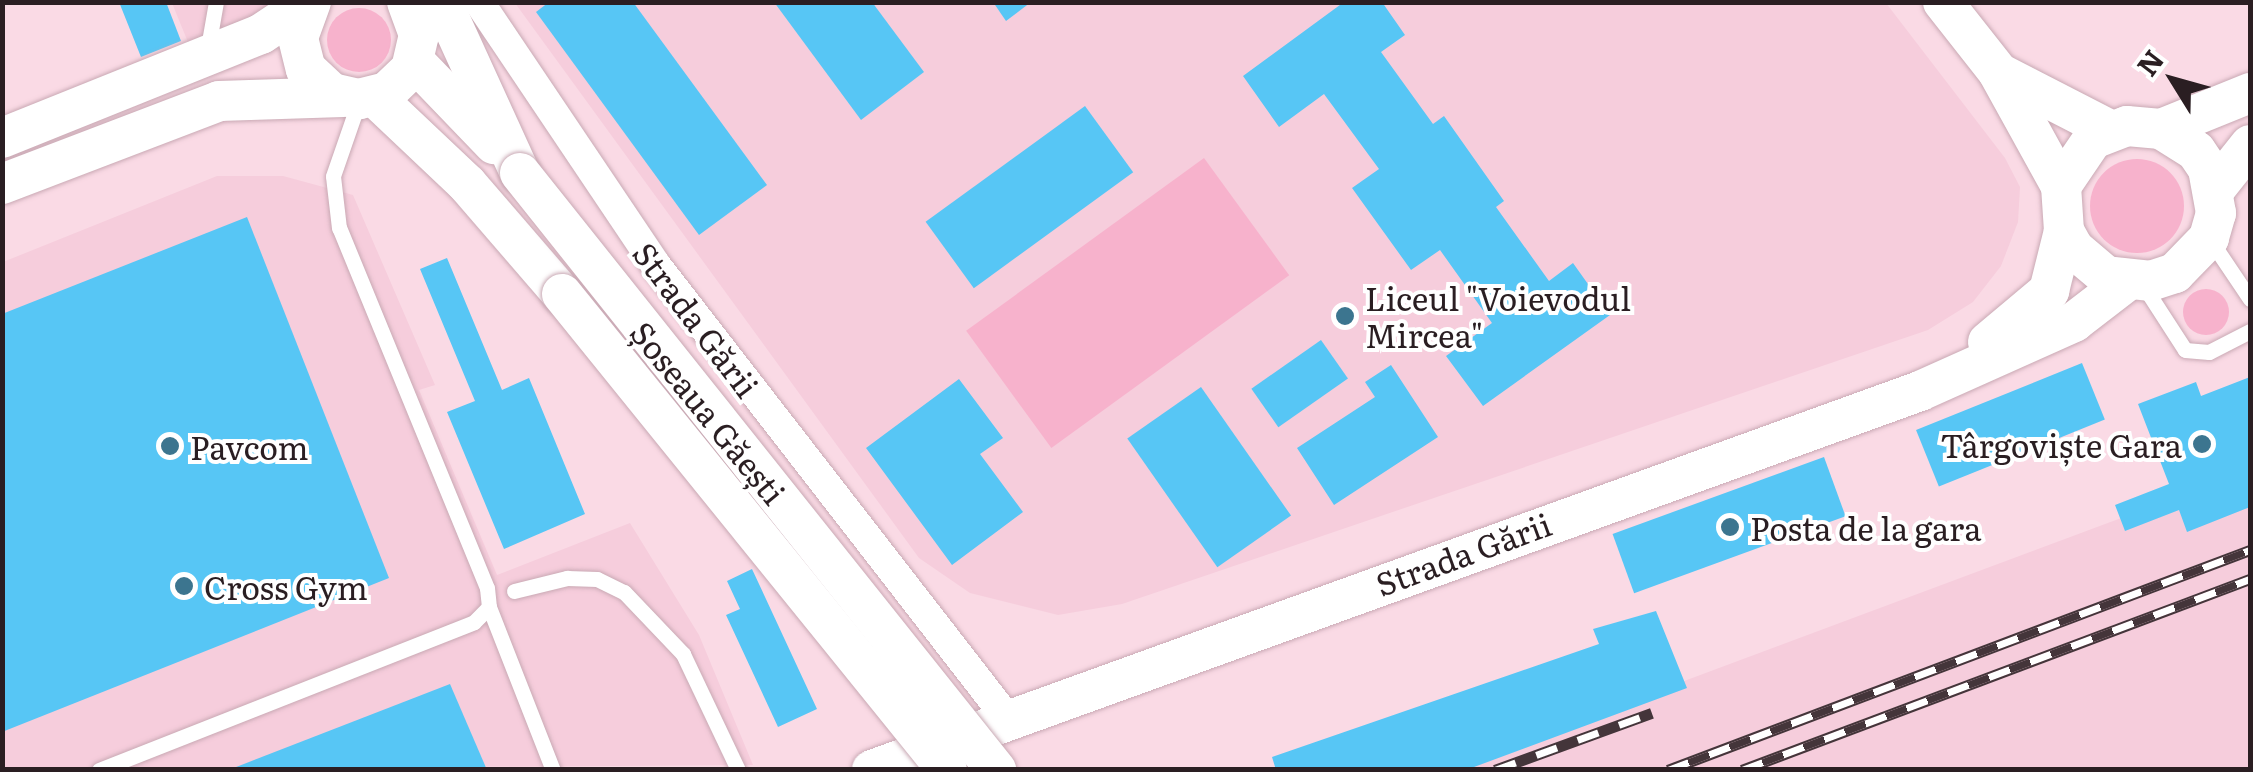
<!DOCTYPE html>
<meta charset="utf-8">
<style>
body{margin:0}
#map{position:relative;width:2253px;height:772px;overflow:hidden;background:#fadae5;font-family:Literata,serif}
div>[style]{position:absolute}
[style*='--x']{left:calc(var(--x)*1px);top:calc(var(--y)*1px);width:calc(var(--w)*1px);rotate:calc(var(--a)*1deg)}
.built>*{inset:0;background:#f6cddc}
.green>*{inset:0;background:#f7b2cc;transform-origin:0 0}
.round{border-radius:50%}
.building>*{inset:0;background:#57c6f5;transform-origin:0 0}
.roads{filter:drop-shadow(0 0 2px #c9a9b4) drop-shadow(0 0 2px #c9a9b4)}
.service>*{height:15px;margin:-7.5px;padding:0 7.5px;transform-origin:7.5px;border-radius:7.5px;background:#fff}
.minor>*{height:30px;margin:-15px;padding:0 15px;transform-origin:15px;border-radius:15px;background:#fff}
.secondary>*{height:40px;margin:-20px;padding:0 20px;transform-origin:20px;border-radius:20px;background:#fff}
.rail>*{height:11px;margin-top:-5.5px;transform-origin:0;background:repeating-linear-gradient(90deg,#fff 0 22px,#44353a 0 44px);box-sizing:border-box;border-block:2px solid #44353a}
.bridges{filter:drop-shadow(0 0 2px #c9a9b4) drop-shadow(0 0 2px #c9a9b4)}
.secondary-bridge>*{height:40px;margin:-20px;padding:0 20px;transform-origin:20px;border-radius:20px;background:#fff}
.dots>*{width:28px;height:28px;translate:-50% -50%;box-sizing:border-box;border:5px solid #fff;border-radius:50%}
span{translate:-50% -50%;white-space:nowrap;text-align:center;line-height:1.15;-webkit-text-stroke:8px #fff;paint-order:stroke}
.poi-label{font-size:32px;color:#2a1e22}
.left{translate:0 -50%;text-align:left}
.right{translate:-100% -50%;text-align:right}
.street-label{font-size:32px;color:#2a1e22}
.frame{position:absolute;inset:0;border:5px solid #2a1e22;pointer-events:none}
.north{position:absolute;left:2123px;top:30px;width:100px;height:100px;-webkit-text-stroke:8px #fff;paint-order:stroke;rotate:307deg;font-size:28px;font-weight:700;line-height:40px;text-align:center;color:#2a1e22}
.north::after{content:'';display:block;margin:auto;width:35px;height:45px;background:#2a1e22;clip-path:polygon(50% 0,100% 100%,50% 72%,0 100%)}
</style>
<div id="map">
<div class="built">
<i style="clip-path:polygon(172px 3px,284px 3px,192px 52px)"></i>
<i style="clip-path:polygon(515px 3px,1886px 3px,2005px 158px,2020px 187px,2018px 222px,2001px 266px,1973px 302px,1928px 330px,1122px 604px,1058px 615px,970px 593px,919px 558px)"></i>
<i style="clip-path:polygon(217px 176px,283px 176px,353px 195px,435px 385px,419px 390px,497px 575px,630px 523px,699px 635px,753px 765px,3px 770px,3px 262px)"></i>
<i style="clip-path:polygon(2250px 470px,2250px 769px,1448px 769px)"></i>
</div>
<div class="green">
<i class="round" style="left:327px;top:8px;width:64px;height:64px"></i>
<i style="left:1204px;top:158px;width:145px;height:294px;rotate:54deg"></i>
<i class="round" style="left:2090px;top:159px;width:94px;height:94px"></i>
<i class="round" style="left:2183px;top:289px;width:46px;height:46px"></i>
</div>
<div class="building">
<i style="clip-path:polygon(119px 2px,166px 2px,181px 41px,141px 57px)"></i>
<i style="clip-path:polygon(549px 2px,633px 2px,767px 185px,699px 235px,536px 12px)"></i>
<i style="clip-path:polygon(774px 2px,872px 2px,924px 72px,861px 120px)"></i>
<i style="clip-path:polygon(993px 2px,1031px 2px,1006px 21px)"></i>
<i style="clip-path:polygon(1344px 2px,1382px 2px,1405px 35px,1381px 52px,1433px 124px,1444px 116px,1504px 201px,1496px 207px,1549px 281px,1573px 263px,1610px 315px,1483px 406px,1446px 356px,1492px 323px,1440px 250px,1411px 270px,1352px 188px,1379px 169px,1324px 94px,1279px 127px,1243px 76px)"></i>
<i style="left:1085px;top:106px;width:82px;height:197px;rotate:54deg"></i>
<i style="clip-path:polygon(247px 217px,389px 578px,2px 732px,2px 314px)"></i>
<i style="clip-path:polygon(447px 258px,502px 390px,529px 378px,585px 514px,504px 549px,447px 412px,475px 401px,420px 269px)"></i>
<i style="left:1321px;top:340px;width:47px;height:85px;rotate:55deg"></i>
<i style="left:2082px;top:363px;width:61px;height:179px;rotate:68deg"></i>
<i style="clip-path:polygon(1391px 365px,1438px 437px,1334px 505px,1297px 448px,1375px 397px,1365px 382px)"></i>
<i style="clip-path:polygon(2250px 377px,2250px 507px,2187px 532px,2179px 510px,2125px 531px,2115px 505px,2169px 484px,2138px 404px,2196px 382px,2201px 396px)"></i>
<i style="clip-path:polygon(959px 379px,1003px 438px,980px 454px,1023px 512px,952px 565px,866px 448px)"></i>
<i style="left:1201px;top:387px;width:157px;height:90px;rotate:55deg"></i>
<i style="left:1824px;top:457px;width:63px;height:225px;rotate:70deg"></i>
<i style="clip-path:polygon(752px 569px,817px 709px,778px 727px,726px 615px,740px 609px,727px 581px)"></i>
<i style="clip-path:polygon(1656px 611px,1687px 688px,1466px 770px,1276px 770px,1272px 757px,1599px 644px,1593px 629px)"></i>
<i style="clip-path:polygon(450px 684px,487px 770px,231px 770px,231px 769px)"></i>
</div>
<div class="roads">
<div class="service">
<i style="--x:207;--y:53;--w:52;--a:-80"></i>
<i style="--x:2211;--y:241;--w:70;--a:56.1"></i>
<i style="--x:2143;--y:285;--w:77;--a:57.1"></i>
<i style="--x:2185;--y:350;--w:24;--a:5"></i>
<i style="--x:2209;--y:352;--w:46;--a:-27.1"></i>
<i style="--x:514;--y:591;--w:55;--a:-13.8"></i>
<i style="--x:567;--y:578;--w:30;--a:2"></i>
<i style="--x:597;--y:579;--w:30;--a:26"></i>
<i style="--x:624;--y:592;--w:86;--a:46.4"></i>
<i style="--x:683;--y:654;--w:128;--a:64.6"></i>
<i style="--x:489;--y:607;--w:175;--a:68.6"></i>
<i style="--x:99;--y:770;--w:403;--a:-21.5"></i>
<i style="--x:474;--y:622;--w:21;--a:-45"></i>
<i style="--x:489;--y:607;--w:19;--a:-96"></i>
<i style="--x:487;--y:588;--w:389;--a:-112.3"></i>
<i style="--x:339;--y:228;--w:52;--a:-96.6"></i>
<i style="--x:333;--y:176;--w:79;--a:-70.9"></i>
</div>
<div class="minor">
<i style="--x:479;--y:2;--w:316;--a:56.1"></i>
<i style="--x:655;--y:264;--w:574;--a:52.21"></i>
</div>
<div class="secondary">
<i style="--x:311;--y:2;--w:38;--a:110"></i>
<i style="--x:298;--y:38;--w:32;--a:76"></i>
<i style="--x:306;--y:69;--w:35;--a:43"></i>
<i style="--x:332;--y:93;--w:28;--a:13"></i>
<i style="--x:359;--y:99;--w:29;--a:-14"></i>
<i style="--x:387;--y:92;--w:33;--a:-44"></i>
<i style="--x:411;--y:69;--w:35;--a:-77"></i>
<i style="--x:419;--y:35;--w:35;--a:-110"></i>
<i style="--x:442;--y:2;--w:188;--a:65.5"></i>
<i style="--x:1943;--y:2;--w:89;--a:51.8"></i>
<i style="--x:1998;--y:72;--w:130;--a:61.1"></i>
<i style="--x:415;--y:62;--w:114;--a:46.1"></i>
<i style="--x:2001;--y:74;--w:123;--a:27.2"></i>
<i style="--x:375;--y:97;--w:127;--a:43.4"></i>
<i style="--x:467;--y:184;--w:145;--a:49.2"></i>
<i style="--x:2161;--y:129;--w:96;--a:-22"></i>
<i style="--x:2;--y:138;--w:279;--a:-21.9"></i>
<i style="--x:261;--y:34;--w:58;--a:-33.7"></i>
<i style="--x:2;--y:184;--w:232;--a:-20.9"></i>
<i style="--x:219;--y:101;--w:124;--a:-1.8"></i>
<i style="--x:2215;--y:189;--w:56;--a:-51.5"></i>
<i style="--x:1988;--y:342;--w:80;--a:-39.9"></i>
<i style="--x:2049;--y:291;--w:62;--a:-76"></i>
<i style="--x:2064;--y:231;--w:45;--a:-93.8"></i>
<i style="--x:2061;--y:186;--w:57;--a:-55.8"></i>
<i style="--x:2093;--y:139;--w:36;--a:-21"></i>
<i style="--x:2127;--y:126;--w:34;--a:5"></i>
<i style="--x:2161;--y:129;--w:41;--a:32.2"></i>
<i style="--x:2196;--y:151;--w:22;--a:56"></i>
<i style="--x:2208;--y:169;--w:45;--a:79.7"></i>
<i style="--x:2216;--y:213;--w:26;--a:106"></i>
<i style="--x:2209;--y:238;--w:49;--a:134.2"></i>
<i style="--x:2175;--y:273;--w:25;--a:162"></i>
<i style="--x:2151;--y:281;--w:45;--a:-173.7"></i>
<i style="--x:2106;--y:276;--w:42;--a:-139.8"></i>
<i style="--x:2074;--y:249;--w:21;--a:-119"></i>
<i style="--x:872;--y:770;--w:1114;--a:-19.88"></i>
<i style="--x:1920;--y:391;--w:169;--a:-24.1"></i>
<i style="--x:2074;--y:322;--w:66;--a:-37.6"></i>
</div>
</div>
<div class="rail">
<i style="--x:1495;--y:770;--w:167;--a:-20"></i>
<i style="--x:1668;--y:770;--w:622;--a:-20.71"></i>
<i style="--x:1742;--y:770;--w:543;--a:-20.61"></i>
</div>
<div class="bridges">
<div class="secondary-bridge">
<i style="--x:520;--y:173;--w:764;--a:51.43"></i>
<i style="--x:562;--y:294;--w:612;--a:51.03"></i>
</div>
</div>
<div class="dots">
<i style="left:1345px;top:316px;background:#3c758f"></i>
<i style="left:2202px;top:444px;background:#3c758f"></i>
<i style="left:170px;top:446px;background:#3c758f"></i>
<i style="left:1730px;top:527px;background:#3c758f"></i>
<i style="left:184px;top:586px;background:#3c758f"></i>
</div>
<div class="poi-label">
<span class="left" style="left:1365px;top:316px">Liceul "Voievodul<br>Mircea"</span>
<span class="right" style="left:2182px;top:444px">Târgoviște Gara</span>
<span class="left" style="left:190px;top:446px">Pavcom</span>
<span class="left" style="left:1750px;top:527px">Posta de la gara</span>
<span class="left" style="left:204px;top:586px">Cross Gym</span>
</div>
<div class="street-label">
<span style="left:697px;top:319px;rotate:53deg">Strada Gării</span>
<span style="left:709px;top:412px;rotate:51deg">Șoseaua Găești</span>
<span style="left:1463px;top:553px;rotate:-20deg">Strada Gării</span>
</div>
<div class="frame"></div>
<div class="north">N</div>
</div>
